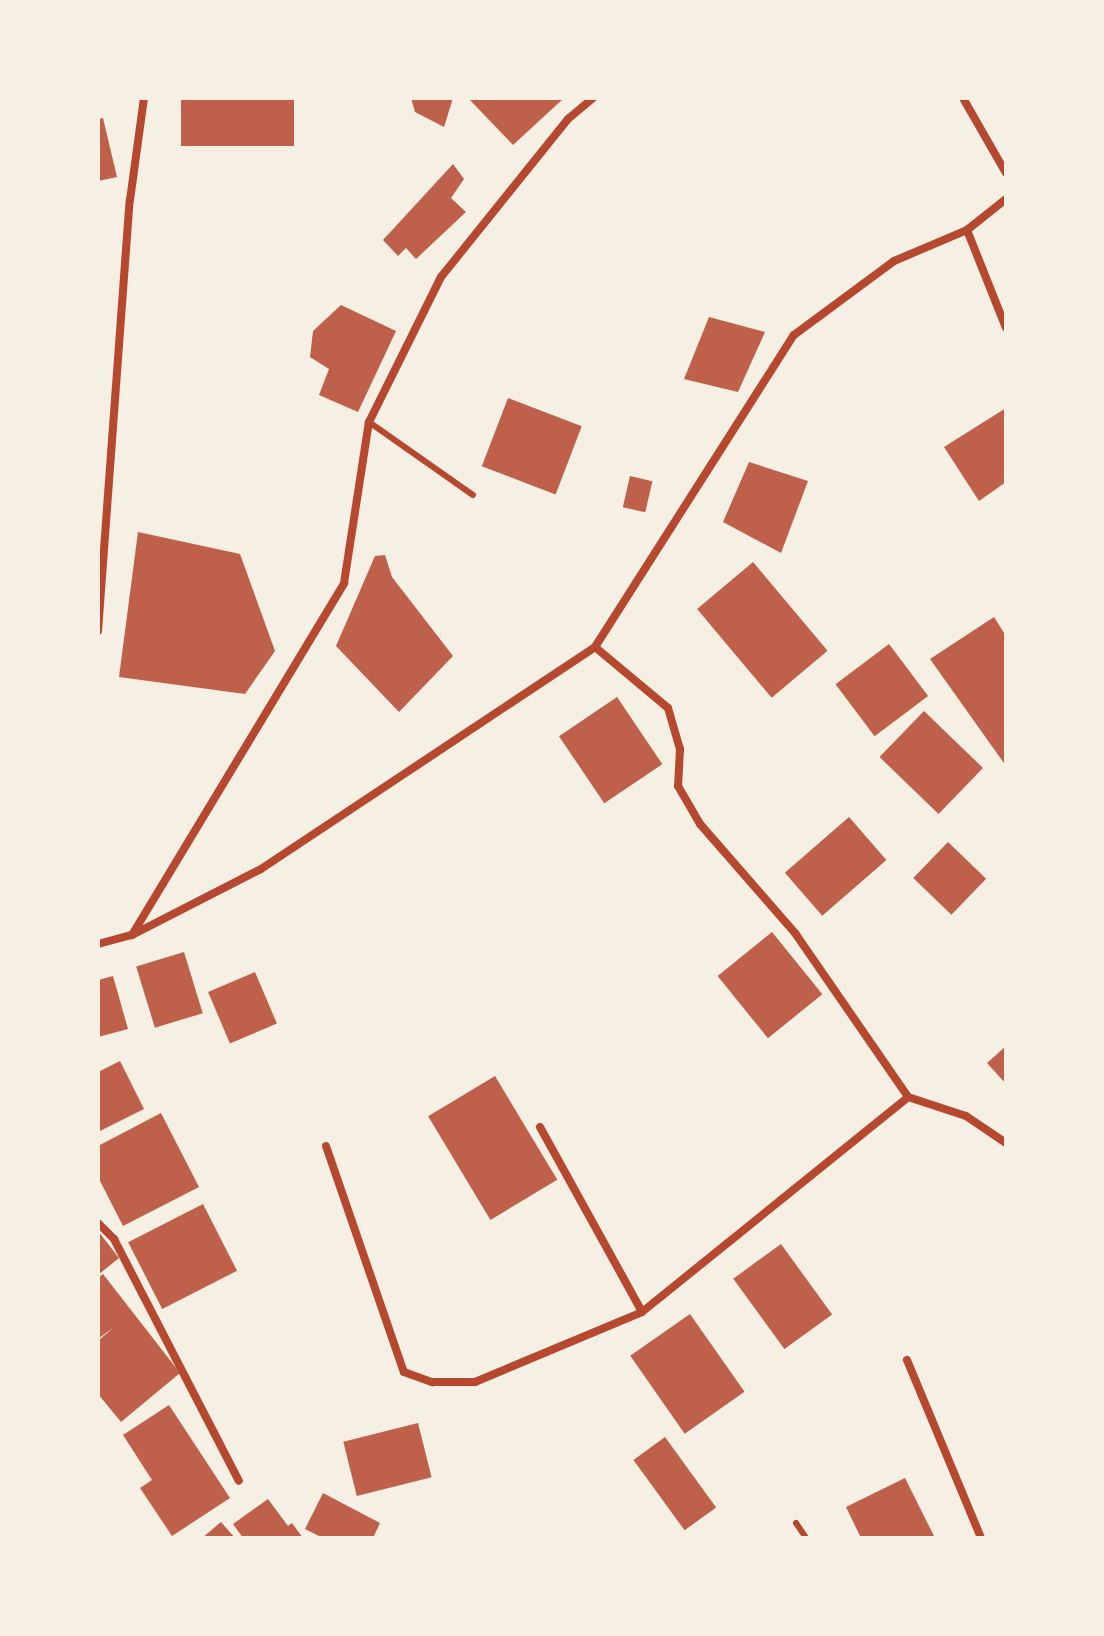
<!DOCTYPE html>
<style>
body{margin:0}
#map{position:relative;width:1104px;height:1636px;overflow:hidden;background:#f6efe4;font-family:Roboto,sans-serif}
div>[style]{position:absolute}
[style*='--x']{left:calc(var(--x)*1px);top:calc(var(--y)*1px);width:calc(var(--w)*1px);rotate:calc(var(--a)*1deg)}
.building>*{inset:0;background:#bf614a;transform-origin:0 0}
.service>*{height:6px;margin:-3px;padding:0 3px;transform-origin:3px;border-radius:3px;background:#b5482f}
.minor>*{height:8px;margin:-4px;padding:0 4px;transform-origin:4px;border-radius:4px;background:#b5482f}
span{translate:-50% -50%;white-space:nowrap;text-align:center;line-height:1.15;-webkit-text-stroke:8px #f6efe4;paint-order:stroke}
.frame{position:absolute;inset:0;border:100px solid #f6efe4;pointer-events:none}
</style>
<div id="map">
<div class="building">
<i style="left:181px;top:98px;width:113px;height:48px"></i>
<i style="clip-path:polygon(411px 98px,453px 98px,444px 127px,415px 112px)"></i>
<i style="clip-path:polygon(468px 98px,564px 98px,513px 145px)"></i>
<i style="clip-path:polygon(103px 118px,117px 177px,98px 181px,98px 119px)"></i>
<i style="clip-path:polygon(453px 164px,464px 179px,451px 198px,466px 212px,416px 259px,406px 248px,398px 256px,383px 240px)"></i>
<i style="clip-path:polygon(341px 305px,396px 331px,358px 412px,319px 395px,329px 369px,310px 357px,313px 331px)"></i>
<i style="clip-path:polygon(709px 317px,765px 332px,738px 392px,684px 379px)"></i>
<i style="left:508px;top:398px;width:79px;height:73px;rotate:21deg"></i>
<i style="clip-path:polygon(1006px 408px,1006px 482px,979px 501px,944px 447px)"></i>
<i style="clip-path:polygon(749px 462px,808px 481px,781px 553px,723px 522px)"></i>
<i style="left:630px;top:476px;width:23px;height:32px;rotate:13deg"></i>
<i style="clip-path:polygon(138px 532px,240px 554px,275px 651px,245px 694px,119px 677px)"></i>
<i style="clip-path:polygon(385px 555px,392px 577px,453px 656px,399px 712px,336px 646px,375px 556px)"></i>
<i style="left:753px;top:562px;width:116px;height:73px;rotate:50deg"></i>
<i style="clip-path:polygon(994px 617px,1006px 636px,1006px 766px,930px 659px)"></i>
<i style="left:889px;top:644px;width:65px;height:67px;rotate:53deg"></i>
<i style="left:617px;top:697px;width:81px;height:70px;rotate:56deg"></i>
<i style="left:924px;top:711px;width:82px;height:64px;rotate:44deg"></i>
<i style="left:849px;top:817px;width:57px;height:85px;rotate:49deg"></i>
<i style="left:948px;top:842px;width:53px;height:50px;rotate:44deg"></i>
<i style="left:772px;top:932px;width:80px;height:70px;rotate:51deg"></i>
<i style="left:184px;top:952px;width:64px;height:50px;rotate:73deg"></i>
<i style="left:255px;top:972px;width:56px;height:51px;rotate:67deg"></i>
<i style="clip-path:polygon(113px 976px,128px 1029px,98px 1037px,98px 980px)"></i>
<i style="clip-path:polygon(1006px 1046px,1006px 1084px,987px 1063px)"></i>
<i style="clip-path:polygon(120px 1061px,144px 1109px,98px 1132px,98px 1072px)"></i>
<i style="left:495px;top:1076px;width:121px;height:78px;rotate:59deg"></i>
<i style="clip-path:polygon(161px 1113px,199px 1187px,123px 1226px,98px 1177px,98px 1146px)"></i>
<i style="left:203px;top:1204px;width:75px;height:84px;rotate:63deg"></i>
<i style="clip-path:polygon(98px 1231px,119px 1258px,98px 1275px)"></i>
<i style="left:781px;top:1244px;width:87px;height:59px;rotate:54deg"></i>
<i style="clip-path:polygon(103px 1274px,180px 1373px,121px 1422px,98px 1394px,98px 1341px,114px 1327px,98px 1339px,98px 1278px)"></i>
<i style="left:690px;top:1314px;width:95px;height:73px;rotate:55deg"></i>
<i style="clip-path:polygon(169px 1405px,230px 1498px,172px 1536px,140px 1488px,152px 1480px,123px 1435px)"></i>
<i style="left:418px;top:1423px;width:56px;height:77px;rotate:76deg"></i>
<i style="left:665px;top:1437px;width:87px;height:39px;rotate:54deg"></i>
<i style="clip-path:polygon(905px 1478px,935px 1538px,861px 1538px,846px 1507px)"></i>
<i style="clip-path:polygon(323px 1493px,380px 1523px,373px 1538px,323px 1538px,305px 1529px)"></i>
<i style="clip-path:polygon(268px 1499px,288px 1526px,292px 1523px,303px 1538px,243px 1538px,233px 1524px)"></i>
<i style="clip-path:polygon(221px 1522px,235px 1538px,202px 1538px)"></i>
</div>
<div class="service">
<i style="--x:369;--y:422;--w:127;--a:35.1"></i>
<i style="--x:796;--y:1523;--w:18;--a:56"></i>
</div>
<div class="minor">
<i style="--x:963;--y:98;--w:86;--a:60.2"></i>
<i style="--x:967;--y:230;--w:105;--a:68.3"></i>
<i style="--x:98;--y:631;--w:432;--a:-85.8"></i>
<i style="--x:130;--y:200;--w:103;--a:-82.2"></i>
<i style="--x:595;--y:647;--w:95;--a:39.9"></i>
<i style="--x:668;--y:708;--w:43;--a:73.7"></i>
<i style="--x:680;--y:749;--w:37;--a:93"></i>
<i style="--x:678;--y:786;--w:44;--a:59.9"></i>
<i style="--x:700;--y:824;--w:145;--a:48.9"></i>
<i style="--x:795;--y:933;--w:199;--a:55.4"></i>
<i style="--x:908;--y:1097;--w:61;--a:18.1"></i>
<i style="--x:966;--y:1116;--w:48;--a:34"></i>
<i style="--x:132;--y:935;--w:145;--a:-27.1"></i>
<i style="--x:261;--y:869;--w:401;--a:-33.6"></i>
<i style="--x:595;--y:647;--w:370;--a:-57.5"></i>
<i style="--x:794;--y:335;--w:124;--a:-36.5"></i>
<i style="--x:894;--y:261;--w:79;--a:-23"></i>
<i style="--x:967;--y:230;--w:50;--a:-38.5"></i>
<i style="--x:98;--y:944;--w:35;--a:-15"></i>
<i style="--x:132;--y:935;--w:411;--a:-58.9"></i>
<i style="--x:344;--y:583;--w:163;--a:-81.2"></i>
<i style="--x:369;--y:422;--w:162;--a:-63.6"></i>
<i style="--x:441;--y:277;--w:203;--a:-51.2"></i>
<i style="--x:568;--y:119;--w:33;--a:-40"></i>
<i style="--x:540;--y:1127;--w:211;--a:61.1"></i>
<i style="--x:326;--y:1146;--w:239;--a:71"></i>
<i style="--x:404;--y:1372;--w:30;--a:20"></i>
<i style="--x:432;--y:1382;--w:43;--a:0"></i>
<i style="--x:475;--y:1382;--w:181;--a:-22.7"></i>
<i style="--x:642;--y:1312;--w:342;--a:-38.9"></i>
<i style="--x:98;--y:1223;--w:23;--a:45"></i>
<i style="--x:114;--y:1239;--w:272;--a:62.7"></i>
<i style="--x:907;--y:1360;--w:193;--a:67.4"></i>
</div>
<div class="frame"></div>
</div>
